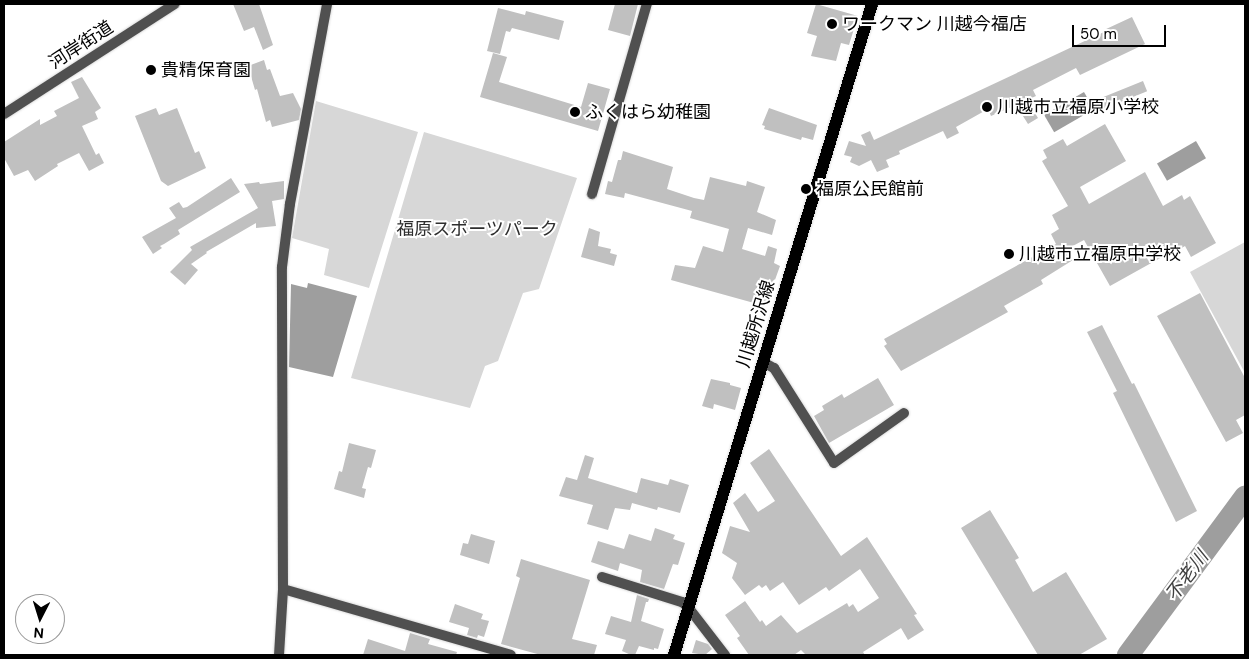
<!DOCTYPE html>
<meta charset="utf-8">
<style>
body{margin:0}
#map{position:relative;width:1249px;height:659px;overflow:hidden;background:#fff;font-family:"DM Sans","Noto Sans JP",sans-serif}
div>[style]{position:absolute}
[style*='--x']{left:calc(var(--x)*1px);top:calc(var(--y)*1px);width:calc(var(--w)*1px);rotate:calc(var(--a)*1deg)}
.green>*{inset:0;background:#d7d7d7}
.water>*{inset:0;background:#9e9e9e;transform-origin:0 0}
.river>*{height:22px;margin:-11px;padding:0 11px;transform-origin:11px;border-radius:11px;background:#9e9e9e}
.building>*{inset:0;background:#c0c0c0;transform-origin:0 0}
.roads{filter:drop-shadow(0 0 1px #dbdbdb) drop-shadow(0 0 1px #dbdbdb)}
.street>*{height:10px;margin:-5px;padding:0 5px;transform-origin:5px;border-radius:5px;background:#505050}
.primary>*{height:12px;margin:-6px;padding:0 6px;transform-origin:6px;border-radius:6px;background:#000}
.dots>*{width:14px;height:14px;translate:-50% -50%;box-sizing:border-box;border:2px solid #fff;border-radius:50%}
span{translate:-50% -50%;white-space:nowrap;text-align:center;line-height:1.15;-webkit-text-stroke:4px #fff;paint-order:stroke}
.poi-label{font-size:18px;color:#000}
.left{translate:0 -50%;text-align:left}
.street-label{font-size:18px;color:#000}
.park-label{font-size:18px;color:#2e2e2e}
.water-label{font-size:19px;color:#3f3f3f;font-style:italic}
.frame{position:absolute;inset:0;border:5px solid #000;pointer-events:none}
.north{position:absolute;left:15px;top:594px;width:50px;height:50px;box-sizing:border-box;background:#fff;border:1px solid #999;border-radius:50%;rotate:185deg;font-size:14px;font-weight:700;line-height:20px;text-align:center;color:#000}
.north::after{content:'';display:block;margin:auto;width:18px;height:22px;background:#000;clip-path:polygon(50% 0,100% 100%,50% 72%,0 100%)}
.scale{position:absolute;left:1072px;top:25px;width:94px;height:22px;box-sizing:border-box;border:2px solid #000;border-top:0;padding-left:6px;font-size:15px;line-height:18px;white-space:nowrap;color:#000;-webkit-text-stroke:4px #fff;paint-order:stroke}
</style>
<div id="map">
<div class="green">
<i style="clip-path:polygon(316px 101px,418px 132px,369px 288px,324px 275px,329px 249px,292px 238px)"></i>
<i style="clip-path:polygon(424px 132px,577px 178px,539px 289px,523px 293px,498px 361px,485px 366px,470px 408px,351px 378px)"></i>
<i style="clip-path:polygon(1245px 242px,1245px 373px,1190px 272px)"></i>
</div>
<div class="water">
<i style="left:1084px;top:92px;width:20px;height:46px;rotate:60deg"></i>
<i style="left:1196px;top:141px;width:20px;height:45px;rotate:60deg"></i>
<i style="clip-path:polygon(308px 283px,357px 296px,333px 377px,289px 367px,291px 284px,307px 288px)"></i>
</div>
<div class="river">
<i style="--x:1128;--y:655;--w:197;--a:-53.5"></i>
</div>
<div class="building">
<i style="clip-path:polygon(233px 4px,259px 4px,273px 45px,263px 50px,254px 27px,244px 31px)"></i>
<i style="clip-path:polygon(615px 4px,638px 4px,630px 36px,608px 30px)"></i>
<i style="clip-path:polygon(816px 4px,858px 16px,849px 45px,841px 43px,836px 61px,811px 56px,817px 36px,807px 33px)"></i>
<i style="clip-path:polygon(498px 8px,525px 15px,526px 11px,564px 21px,559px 40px,512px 28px,510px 32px,506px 31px,500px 54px,487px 51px)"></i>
<i style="clip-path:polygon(1132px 17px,1145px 44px,1080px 75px,1076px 68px,1033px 90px,1036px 96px,1027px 100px,1038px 118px,1028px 124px,1016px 105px,991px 116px,988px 109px,956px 127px,959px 133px,947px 139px,943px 131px,899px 151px,900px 154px,886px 160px,889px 167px,877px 172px,871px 160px,859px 166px,850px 162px,852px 157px,844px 155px,849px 141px,866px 146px,861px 135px,870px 131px,874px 140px,1104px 32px,1104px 30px)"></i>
<i style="clip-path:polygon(493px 53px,507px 57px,499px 82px,581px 107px,588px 83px,610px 89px,598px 131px,480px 97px)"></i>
<i style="clip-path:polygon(264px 60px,267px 70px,270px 69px,280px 96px,293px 93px,301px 109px,299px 120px,272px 127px,270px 120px,266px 122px,257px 89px,255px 90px,248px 66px)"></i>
<i style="clip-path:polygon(82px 77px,101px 108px,95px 112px,98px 119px,82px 126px,96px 155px,99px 153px,104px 163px,89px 171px,79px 153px,57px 164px,58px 166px,35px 181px,28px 170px,14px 176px,4px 158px,4px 142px,40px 119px,40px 125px,57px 116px,54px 111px,79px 98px,71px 82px)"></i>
<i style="left:1143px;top:81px;width:11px;height:46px;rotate:68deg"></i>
<i style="clip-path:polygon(156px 108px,159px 115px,177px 108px,195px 153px,199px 151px,206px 168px,168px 186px,161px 181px,135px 116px)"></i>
<i style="clip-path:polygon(769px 108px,817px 125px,813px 140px,802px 137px,801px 140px,764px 129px,765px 126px,762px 125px)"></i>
<i style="clip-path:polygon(1105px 124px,1126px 161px,1080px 187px,1089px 204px,1145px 172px,1163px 206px,1182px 195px,1184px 200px,1190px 196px,1216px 243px,1191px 257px,1185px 246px,1180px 249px,1180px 247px,1110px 286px,1084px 240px,1067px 249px,1073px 260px,1041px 280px,1043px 284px,1004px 306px,1008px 312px,901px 371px,884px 346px,887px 344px,884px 339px,1056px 244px,1051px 234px,1059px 229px,1052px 215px,1068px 206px,1042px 161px,1047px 158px,1043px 150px,1063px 139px,1067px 146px)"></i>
<i style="clip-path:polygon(623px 151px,673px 167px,667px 189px,694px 198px,704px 200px,710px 177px,746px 186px,747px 181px,765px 187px,757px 212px,776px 220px,772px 235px,748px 228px,742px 249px,765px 256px,768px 246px,777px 249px,774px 263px,780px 266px,767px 302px,756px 298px,754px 303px,671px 280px,675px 265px,695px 268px,703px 246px,723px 252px,729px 229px,690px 218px,692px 211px,625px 193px,624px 198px,605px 194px,608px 181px,612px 182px,618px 160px,621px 160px)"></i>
<i style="clip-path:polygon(231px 178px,240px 192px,178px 230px,180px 234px,164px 244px,160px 246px,162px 248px,153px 254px,142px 237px,176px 218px,169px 208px,179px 202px,183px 208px,187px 207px)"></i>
<i style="clip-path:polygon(284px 181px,284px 199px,272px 201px,276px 226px,256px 228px,256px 223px,206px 252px,207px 253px,191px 264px,198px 270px,185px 285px,170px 272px,192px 250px,190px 247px,258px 208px,244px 184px,259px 182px,260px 184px)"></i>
<i style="clip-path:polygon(589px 228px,600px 232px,598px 246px,611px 249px,610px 253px,617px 255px,614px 266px,581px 257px)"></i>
<i style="clip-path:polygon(1200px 293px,1245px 378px,1245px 415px,1236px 420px,1243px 433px,1226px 442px,1157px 316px)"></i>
<i style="clip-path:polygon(1102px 325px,1132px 384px,1134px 383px,1197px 511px,1176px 522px,1113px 393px,1117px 391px,1087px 332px)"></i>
<i style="clip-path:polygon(878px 378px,894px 405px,829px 443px,814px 416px,824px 410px,822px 406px,842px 394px,844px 398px)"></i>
<i style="clip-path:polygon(711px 379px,730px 383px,730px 385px,741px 388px,735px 410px,714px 404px,713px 409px,702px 406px)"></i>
<i style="clip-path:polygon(349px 443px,376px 450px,371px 468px,368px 467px,362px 488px,366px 489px,364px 498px,334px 489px,339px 471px,342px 472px)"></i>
<i style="clip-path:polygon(769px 449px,841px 556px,867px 537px,917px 614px,914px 615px,924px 630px,908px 640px,901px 628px,863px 652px,865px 655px,806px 655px,801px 650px,794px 655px,749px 655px,737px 638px,740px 636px,725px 615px,745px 601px,760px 622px,762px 620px,766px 626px,781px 615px,797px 633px,847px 603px,849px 607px,853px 604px,858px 612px,879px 598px,860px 569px,829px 591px,826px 587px,799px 605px,783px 582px,770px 591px,766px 585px,762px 588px,759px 585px,745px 595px,732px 578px,737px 563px,722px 553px,730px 526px,750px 532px,733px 503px,745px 493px,758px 512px,775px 501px,750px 463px)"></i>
<i style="clip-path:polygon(585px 455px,594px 458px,588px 478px,637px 493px,641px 478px,668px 485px,670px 479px,689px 485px,680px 513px,658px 507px,657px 510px,632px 503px,630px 510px,615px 508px,608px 530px,587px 524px,593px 505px,559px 496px,566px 477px,577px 480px)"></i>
<i style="clip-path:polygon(990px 510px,1019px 558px,1015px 560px,1033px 592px,1066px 572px,1107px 639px,1079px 655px,1038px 655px,961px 528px)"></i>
<i style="clip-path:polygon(655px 528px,675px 535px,673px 539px,685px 543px,678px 565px,673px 564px,664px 589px,640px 582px,642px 570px,620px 563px,618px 571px,591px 562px,598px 541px,624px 549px,629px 534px,651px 541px)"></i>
<i style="clip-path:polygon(471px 534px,495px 541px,489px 564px,460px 555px,463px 543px,468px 544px)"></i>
<i style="clip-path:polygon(521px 559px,590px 580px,572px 639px,597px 645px,594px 655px,541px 655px,501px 644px,520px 578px,516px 576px)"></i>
<i style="clip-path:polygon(637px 595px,649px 599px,648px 602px,646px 602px,641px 621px,664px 629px,658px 649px,654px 648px,654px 650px,639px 646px,635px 655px,631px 655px,622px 651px,626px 640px,605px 634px,611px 616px,631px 622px)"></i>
<i style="clip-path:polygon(455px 604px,483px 614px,481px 619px,489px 621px,484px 637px,478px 635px,477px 638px,467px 635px,469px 628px,449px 622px)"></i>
<i style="clip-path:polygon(410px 633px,430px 639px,428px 644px,457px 652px,456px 655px,363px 655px,368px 639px,405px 651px)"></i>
<i style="clip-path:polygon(696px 640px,708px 644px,712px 649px,705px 655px,692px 653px)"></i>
</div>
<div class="roads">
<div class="street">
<i style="--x:4;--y:114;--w:203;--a:-32.8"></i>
<i style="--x:592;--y:194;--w:198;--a:-73.9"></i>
<i style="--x:763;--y:362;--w:13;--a:29"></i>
<i style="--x:774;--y:368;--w:112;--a:57.7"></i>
<i style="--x:834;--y:463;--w:86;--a:-35.5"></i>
<i style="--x:602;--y:577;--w:84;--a:17.4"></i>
<i style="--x:682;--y:602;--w:8;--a:40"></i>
<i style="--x:688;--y:607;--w:61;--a:52.4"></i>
<i style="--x:283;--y:589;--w:237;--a:16.1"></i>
<i style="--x:279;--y:655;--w:66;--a:-86.5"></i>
<i style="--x:283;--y:589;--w:322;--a:-90.2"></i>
<i style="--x:282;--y:267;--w:64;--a:-82.8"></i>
<i style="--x:290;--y:204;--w:203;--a:-79.5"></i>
</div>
<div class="primary">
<i style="--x:674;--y:655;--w:680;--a:-73.08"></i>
</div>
</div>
<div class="dots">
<i style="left:832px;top:24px;background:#000"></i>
<i style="left:151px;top:70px;background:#000"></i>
<i style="left:987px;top:107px;background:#000"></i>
<i style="left:575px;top:112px;background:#000"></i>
<i style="left:806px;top:189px;background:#000"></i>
<i style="left:1009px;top:254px;background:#000"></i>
</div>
<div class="poi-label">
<span class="left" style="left:842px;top:24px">ワークマン 川越今福店</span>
<span class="left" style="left:161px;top:70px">貴精保育園</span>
<span class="left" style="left:997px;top:107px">川越市立福原小学校</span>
<span class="left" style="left:585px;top:112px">ふくはら幼稚園</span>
<span class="left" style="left:816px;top:189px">福原公民館前</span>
<span class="left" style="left:1019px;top:254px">川越市立福原中学校</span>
</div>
<div class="street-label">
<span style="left:81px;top:45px;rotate:-33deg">河岸街道</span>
<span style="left:756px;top:324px;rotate:-73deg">川越所沢線</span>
</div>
<div class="park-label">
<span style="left:477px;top:229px">福原スポーツパーク</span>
</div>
<div class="water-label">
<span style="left:1187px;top:576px;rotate:-53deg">不老川</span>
</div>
<div class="frame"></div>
<div class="north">N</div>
<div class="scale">50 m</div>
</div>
